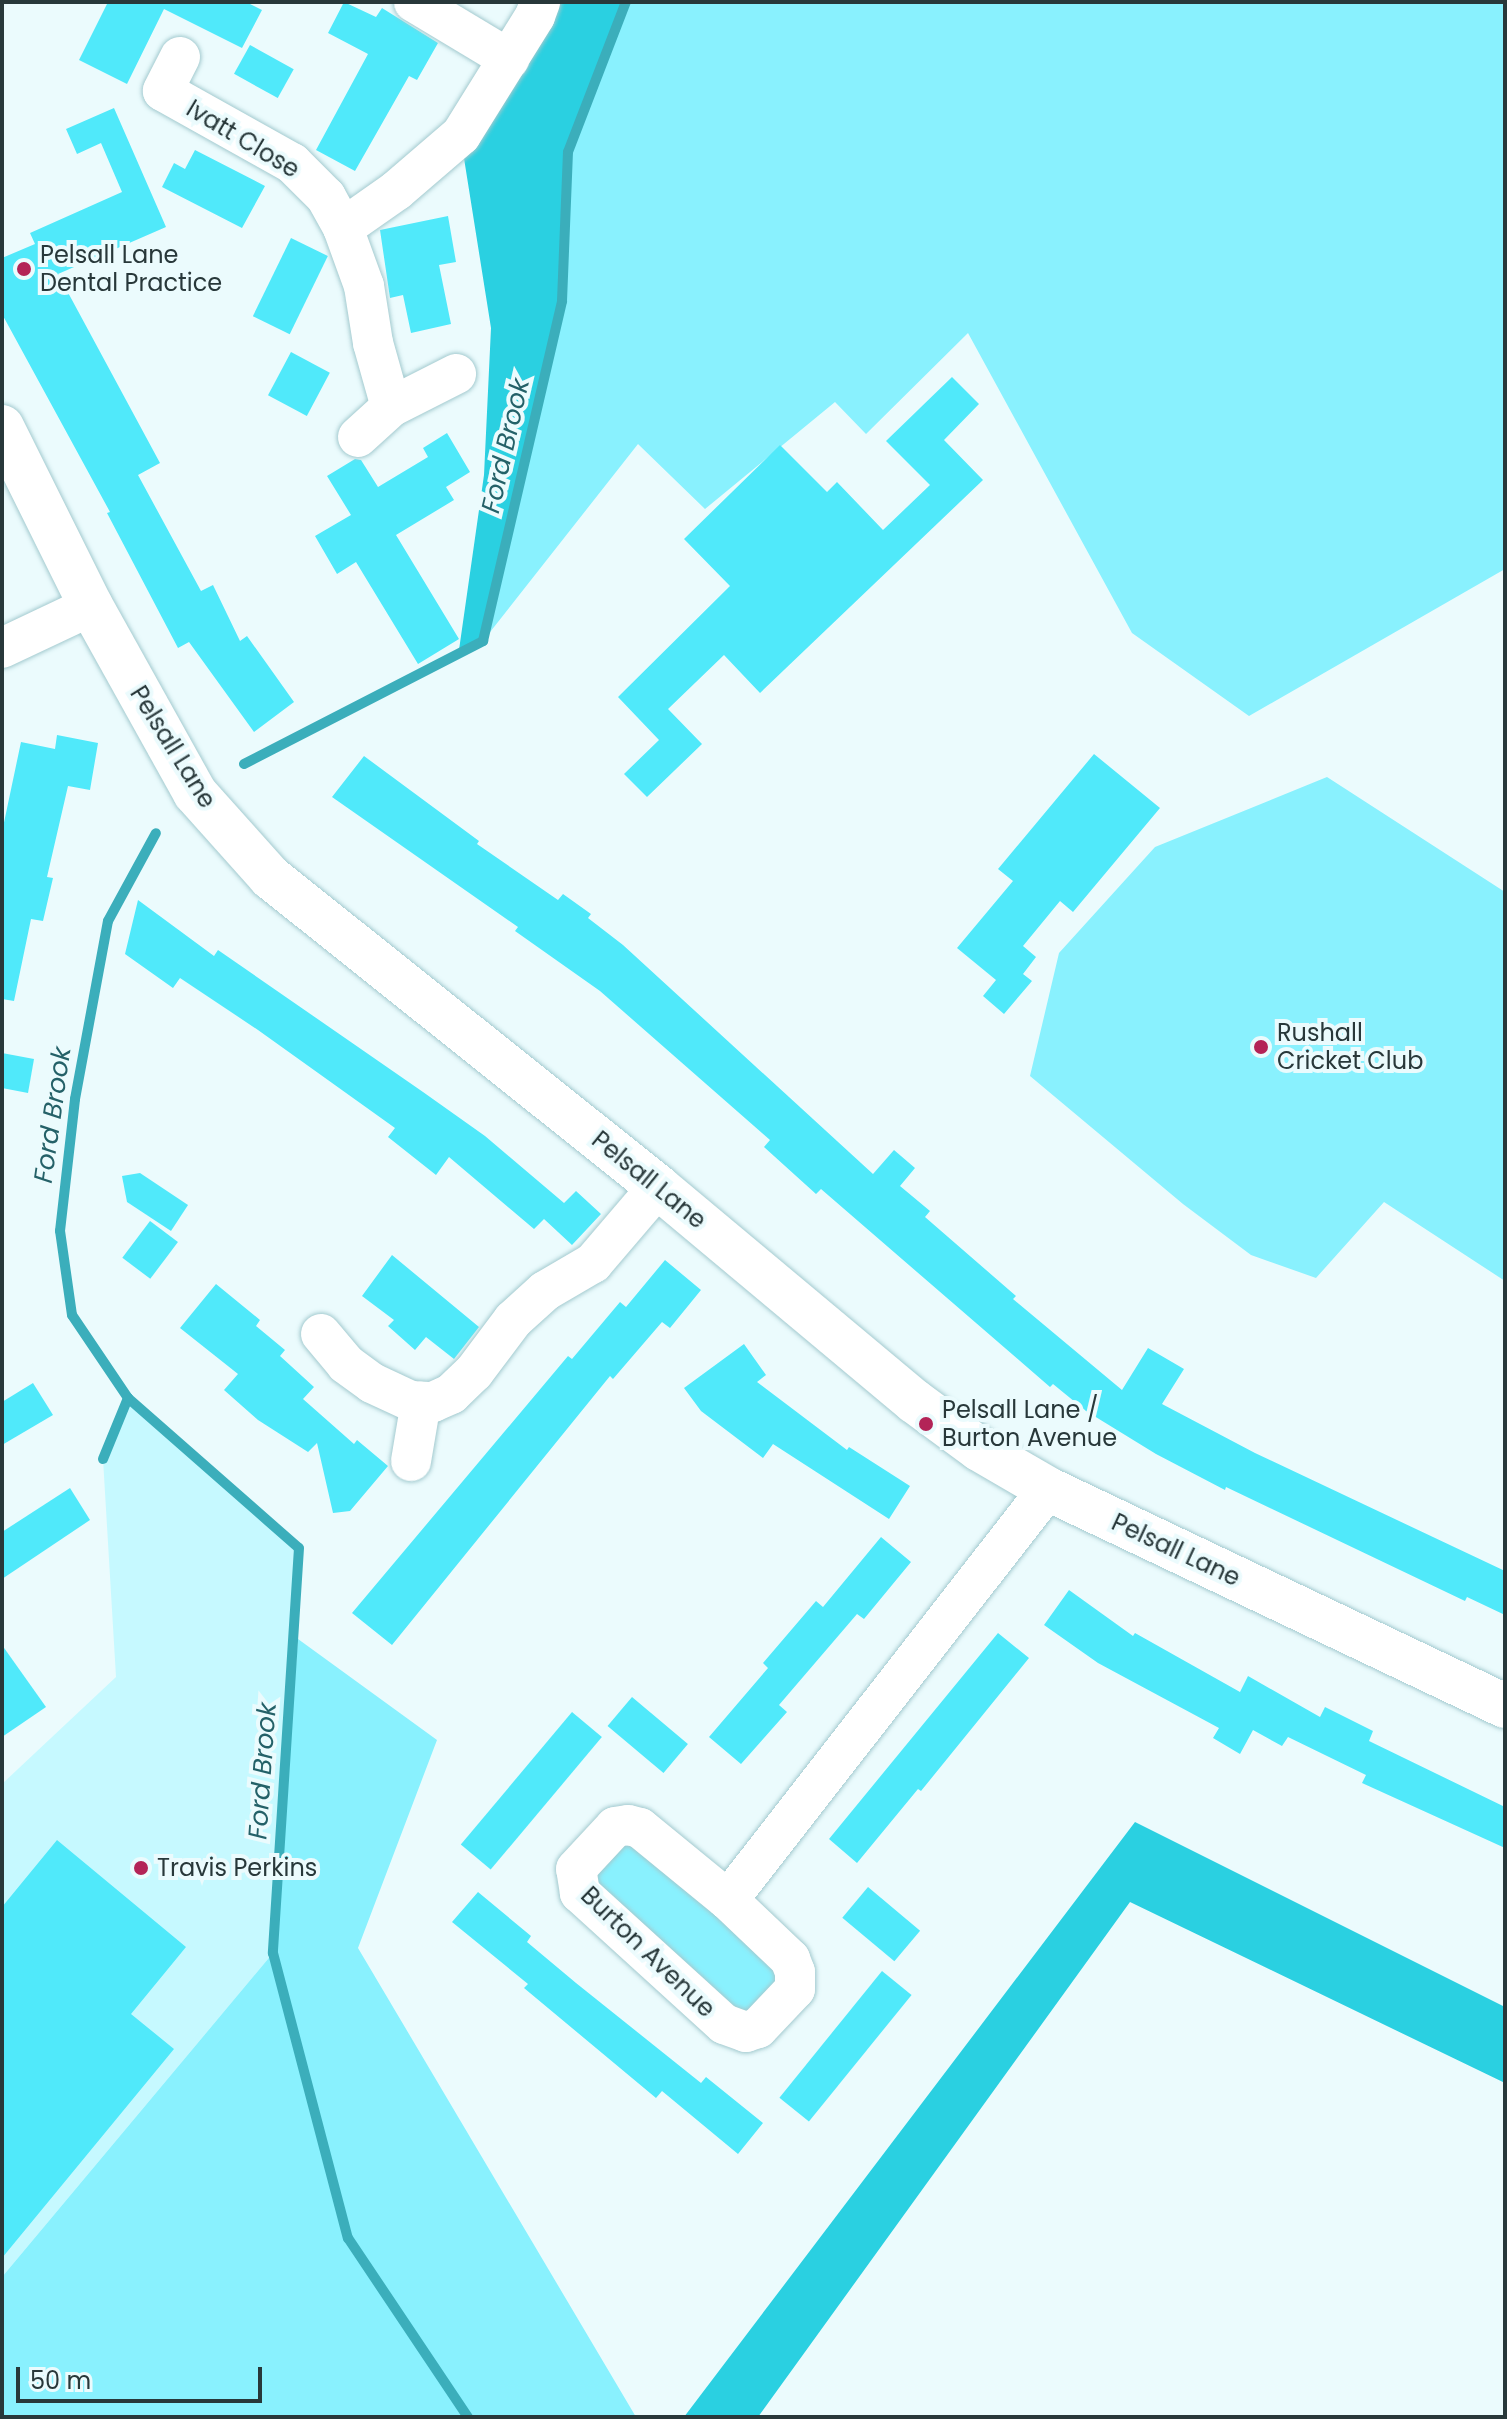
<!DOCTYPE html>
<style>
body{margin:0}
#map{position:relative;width:1507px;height:2419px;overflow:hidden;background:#ebfbfd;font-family:Poppins,sans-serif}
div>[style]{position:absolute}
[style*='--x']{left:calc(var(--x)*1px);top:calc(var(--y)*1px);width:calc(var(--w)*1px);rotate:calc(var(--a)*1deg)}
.built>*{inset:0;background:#c6f9ff}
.green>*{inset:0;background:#89f1fe}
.forest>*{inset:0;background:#2ad0e1}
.stream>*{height:10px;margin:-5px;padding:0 5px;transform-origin:5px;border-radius:5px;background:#3baebb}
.building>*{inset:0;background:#50e9fa;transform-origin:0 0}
.roads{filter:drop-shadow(0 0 2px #a3cacf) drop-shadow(0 0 2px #a3cacf)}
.minor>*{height:40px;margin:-20px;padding:0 20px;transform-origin:20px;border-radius:20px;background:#fff}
.major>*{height:44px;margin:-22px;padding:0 22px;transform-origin:22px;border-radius:22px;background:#fff}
.dots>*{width:22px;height:22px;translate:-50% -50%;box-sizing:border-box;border:4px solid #ebfbfd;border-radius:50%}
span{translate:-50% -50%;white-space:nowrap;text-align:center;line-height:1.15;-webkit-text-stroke:8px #ebfbfd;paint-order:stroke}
.street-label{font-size:24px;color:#28383a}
.poi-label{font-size:24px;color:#28383a}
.left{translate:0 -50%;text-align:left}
.water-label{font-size:26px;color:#246168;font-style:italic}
.frame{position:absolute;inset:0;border:4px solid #28383a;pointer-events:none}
.scale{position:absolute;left:16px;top:2367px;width:246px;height:36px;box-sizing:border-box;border:4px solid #28383a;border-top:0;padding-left:10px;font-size:24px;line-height:28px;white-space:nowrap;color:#28383a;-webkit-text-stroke:6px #ebfbfd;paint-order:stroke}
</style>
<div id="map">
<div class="built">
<i style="clip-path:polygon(128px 1398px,299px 1548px,298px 1639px,273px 1953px,2px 2277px,2px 1784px,116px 1677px,103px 1459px)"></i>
</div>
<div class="green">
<i style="clip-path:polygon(626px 2px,1505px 2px,1505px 569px,1249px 716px,1132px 633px,968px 333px,866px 434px,835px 402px,705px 509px,638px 444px,483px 641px,562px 301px,566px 296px,568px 152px)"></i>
<i style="clip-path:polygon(1327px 777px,1505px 892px,1505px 1281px,1384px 1202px,1316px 1278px,1251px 1255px,1183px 1204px,1030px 1076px,1059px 953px,1155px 847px)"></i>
<i style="clip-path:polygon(298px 1639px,437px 1740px,358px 1948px,636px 2417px,2px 2417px,2px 2277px,273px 1953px)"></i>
<i style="clip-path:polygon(621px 1839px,634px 1843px,776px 1960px,778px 1991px,756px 2012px,734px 2012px,589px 1885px)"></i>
</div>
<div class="forest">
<i style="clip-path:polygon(554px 2px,626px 2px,568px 152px,562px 301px,483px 641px,459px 650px,484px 475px,491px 328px,463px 152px)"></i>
<i style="clip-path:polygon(1135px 1822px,1505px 2007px,1505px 2083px,1130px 1902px,758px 2417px,684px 2417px)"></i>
</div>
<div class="stream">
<i style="--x:244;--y:764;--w:269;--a:-27.2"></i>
<i style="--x:483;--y:641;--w:349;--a:-76.9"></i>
<i style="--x:562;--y:301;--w:149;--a:-87.7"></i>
<i style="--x:568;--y:152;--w:161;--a:-68.9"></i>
<i style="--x:128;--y:1398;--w:227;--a:41.3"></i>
<i style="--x:299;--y:1548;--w:406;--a:93.7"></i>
<i style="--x:273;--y:1953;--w:295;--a:75.3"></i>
<i style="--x:348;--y:2238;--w:216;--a:56.2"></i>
<i style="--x:103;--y:1459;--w:66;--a:-67.7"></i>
<i style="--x:128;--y:1398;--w:100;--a:-124"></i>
<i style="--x:72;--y:1315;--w:85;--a:-98.1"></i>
<i style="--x:60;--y:1231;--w:133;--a:-83.5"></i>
<i style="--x:75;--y:1099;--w:181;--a:-79.5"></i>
<i style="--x:108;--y:921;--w:100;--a:-61.4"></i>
</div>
<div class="building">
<i style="clip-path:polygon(108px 2px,246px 2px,262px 10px,242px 48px,164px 9px,127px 84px,79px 60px)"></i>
<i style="clip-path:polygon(344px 2px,376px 17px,382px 8px,438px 43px,417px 80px,409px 76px,355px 171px,316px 150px,368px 54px,328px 33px)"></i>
<i style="left:250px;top:45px;width:50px;height:33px;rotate:29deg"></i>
<i style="clip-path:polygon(114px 108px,166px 227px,58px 274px,160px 463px,138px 475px,201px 591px,213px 585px,240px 641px,247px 636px,294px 702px,254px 732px,189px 642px,178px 648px,107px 513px,110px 512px,2px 314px,2px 258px,35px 244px,30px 233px,122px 192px,101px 143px,77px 154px,66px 129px)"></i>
<i style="clip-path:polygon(195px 150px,265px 186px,242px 228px,162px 187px,174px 163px,185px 169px)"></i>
<i style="clip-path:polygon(448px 216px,456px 262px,439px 265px,451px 324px,411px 333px,403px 295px,390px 298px,380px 230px)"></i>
<i style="left:291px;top:238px;width:41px;height:87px;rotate:26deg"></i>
<i style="left:291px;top:352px;width:44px;height:49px;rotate:28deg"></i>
<i style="clip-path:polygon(952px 377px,979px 404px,944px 440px,983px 480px,760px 693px,724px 655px,668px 709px,702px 744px,647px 797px,624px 774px,659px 740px,618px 697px,730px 586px,684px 539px,780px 445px,827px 492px,837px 482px,883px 530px,930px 485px,886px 441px)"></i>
<i style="clip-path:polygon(447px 433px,470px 472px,446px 487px,454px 500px,396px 535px,459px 639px,418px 664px,356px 562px,337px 574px,315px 536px,351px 515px,327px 476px,355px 459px,361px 460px,378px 487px,428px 457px,423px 448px)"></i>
<i style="clip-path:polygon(57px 735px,98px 743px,90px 790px,68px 786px,47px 877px,53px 878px,43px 921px,31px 919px,14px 1001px,2px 999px,2px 832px,21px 742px,55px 749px)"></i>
<i style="clip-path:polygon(1094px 754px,1160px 808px,1073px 912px,1060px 901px,1023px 946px,1036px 957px,1023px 974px,1032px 981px,1004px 1014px,983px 996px,996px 980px,957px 948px,1013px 881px,998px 869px)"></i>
<i style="clip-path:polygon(364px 756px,479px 841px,477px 844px,558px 900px,563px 894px,591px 914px,588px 918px,623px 945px,873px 1174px,894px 1150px,915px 1168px,900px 1186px,930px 1211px,925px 1217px,1016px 1296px,1013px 1299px,1122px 1390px,1148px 1348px,1184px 1369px,1162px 1404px,1255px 1453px,1505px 1571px,1505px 1615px,1467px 1597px,1465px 1601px,1226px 1487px,1225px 1490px,1156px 1454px,1086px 1411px,1053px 1384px,1050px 1387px,821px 1189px,816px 1194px,764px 1147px,770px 1140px,600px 991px,515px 931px,518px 927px,332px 797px)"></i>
<i style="clip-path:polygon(138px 900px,214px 956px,218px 950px,423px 1092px,485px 1136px,564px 1203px,576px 1191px,601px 1214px,572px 1245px,544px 1219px,534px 1229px,449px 1157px,436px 1175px,388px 1137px,395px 1128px,258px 1030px,180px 978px,173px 988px,125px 954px)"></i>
<i style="clip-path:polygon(2px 1053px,34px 1059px,28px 1093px,2px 1088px)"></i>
<i style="clip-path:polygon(140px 1173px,188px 1205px,171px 1231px,127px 1202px,122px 1176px)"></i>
<i style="left:150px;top:1221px;width:35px;height:46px;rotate:37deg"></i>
<i style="clip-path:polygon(392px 1255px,479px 1327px,454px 1359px,426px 1337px,415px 1350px,388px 1326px,394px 1320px,362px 1296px)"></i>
<i style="clip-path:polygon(665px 1260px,701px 1290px,670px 1328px,662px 1322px,613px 1379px,610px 1376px,392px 1645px,352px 1613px,568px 1356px,572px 1359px,620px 1302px,626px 1307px)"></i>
<i style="clip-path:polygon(216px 1284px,260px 1320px,256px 1326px,285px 1350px,280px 1356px,314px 1387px,303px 1399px,354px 1444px,357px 1440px,388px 1466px,350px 1511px,333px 1513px,317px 1443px,308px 1452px,258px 1420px,224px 1390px,238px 1374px,180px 1328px)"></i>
<i style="clip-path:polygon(744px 1344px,766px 1375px,757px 1382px,847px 1450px,849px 1447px,910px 1486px,889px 1519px,773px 1444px,763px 1458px,701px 1411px,684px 1388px)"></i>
<i style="clip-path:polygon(33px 1383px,53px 1415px,2px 1445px,2px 1402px)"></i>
<i style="clip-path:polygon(70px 1488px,90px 1520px,2px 1579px,2px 1532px)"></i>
<i style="clip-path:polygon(881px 1537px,911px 1562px,864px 1619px,857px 1614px,779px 1705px,787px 1712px,741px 1764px,709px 1737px,768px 1668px,763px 1663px,816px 1601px,823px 1607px)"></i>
<i style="clip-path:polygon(1069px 1590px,1133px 1636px,1135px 1633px,1240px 1692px,1248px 1676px,1320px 1717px,1325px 1707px,1373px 1731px,1369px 1741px,1505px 1807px,1505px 1848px,1362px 1783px,1366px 1775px,1288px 1737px,1282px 1746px,1253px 1730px,1240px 1754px,1213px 1738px,1219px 1728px,1098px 1663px,1044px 1625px)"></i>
<i style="clip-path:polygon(998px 1633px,1029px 1658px,921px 1791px,918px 1789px,857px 1863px,829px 1839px)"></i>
<i style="clip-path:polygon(2px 1645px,46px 1707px,2px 1737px)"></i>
<i style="left:632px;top:1697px;width:73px;height:38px;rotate:40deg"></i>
<i style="left:572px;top:1712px;width:39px;height:173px;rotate:40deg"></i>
<i style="clip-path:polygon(57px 1840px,186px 1947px,131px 2014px,174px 2049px,2px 2258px,2px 1907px)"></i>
<i style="left:868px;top:1887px;width:68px;height:40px;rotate:40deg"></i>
<i style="clip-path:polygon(478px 1892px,531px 1936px,527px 1942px,576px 1983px,701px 2083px,706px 2077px,763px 2123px,738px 2154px,662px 2091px,656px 2098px,524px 1988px,528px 1984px,452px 1922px)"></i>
<i style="left:882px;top:1971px;width:38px;height:163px;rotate:39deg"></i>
</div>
<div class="roads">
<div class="minor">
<i style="--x:414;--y:2;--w:111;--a:31"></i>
<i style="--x:180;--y:57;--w:38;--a:117"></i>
<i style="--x:163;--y:91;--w:148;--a:29.2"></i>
<i style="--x:292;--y:163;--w:48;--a:45"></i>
<i style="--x:326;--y:197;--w:35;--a:61"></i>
<i style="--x:343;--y:228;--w:62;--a:70.1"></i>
<i style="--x:364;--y:286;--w:58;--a:81"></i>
<i style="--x:373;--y:343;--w:66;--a:74.3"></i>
<i style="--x:343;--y:228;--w:66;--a:-35.1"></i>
<i style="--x:397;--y:190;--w:84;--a:-40.7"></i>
<i style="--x:461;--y:135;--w:140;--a:-58.1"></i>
<i style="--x:535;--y:16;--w:15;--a:-70"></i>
<i style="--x:358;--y:437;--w:45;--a:-42.3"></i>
<i style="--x:391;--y:407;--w:73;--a:-26.9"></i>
<i style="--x:2;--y:648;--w:98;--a:-25.3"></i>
<i style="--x:321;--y:1334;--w:39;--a:50"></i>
<i style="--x:346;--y:1364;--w:32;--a:36"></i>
<i style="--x:372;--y:1383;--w:43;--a:24.8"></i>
<i style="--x:411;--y:1401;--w:22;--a:3"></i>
<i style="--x:433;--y:1402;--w:20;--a:-24"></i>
<i style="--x:451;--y:1394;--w:32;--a:-44"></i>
<i style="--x:474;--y:1372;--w:65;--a:-53.1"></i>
<i style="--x:513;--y:1320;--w:43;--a:-42.2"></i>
<i style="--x:545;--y:1291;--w:56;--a:-30.3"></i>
<i style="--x:593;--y:1263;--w:100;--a:-49.5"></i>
<i style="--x:411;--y:1461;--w:60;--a:-80.4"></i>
<i style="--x:628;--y:1825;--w:12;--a:14"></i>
<i style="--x:640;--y:1828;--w:114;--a:39.3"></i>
<i style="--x:728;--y:1900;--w:86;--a:43.6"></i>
<i style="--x:790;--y:1959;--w:14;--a:69"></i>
<i style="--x:795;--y:1972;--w:17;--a:90"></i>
<i style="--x:795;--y:1989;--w:54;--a:133.5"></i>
<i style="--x:758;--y:2028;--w:13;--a:162"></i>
<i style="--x:746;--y:2032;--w:23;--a:-160"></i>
<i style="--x:724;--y:2024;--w:195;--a:-137.7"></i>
<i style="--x:580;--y:1893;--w:24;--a:-99"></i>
<i style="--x:576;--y:1869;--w:57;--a:-47.1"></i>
<i style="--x:615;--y:1827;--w:13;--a:-9"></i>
<i style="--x:728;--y:1900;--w:521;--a:-52.1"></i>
</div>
<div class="major">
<i style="--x:2;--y:427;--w:200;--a:63.6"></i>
<i style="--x:91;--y:606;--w:214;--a:60.9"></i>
<i style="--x:195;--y:793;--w:113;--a:48.2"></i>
<i style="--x:270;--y:877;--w:497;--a:38.6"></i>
<i style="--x:658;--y:1187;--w:334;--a:39.9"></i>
<i style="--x:914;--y:1401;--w:81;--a:36.4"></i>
<i style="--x:979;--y:1449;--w:80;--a:30.1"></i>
<i style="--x:1048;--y:1489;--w:506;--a:25.4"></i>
</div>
</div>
<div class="dots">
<i style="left:24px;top:269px;background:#b32457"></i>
<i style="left:1261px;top:1047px;background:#b32457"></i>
<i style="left:926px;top:1424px;background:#b32457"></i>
<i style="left:141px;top:1868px;background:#b32457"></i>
</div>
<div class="street-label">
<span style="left:243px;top:139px;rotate:31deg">Ivatt Close</span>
<span style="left:173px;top:747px;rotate:58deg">Pelsall Lane</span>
<span style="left:649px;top:1180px;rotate:39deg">Pelsall Lane</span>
<span style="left:1176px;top:1550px;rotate:25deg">Pelsall Lane</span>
<span style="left:648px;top:1952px;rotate:44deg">Burton Avenue</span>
</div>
<div class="poi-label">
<span class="left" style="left:40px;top:269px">Pelsall Lane<br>Dental Practice</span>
<span class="left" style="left:1277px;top:1047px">Rushall<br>Cricket Club</span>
<span class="left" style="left:942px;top:1424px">Pelsall Lane /<br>Burton Avenue</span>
<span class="left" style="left:157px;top:1868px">Travis Perkins</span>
</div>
<div class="water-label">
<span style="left:506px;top:446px;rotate:-77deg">Ford Brook</span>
<span style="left:53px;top:1115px;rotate:-82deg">Ford Brook</span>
<span style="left:263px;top:1771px;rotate:-86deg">Ford Brook</span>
</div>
<div class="frame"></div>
<div class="scale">50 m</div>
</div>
